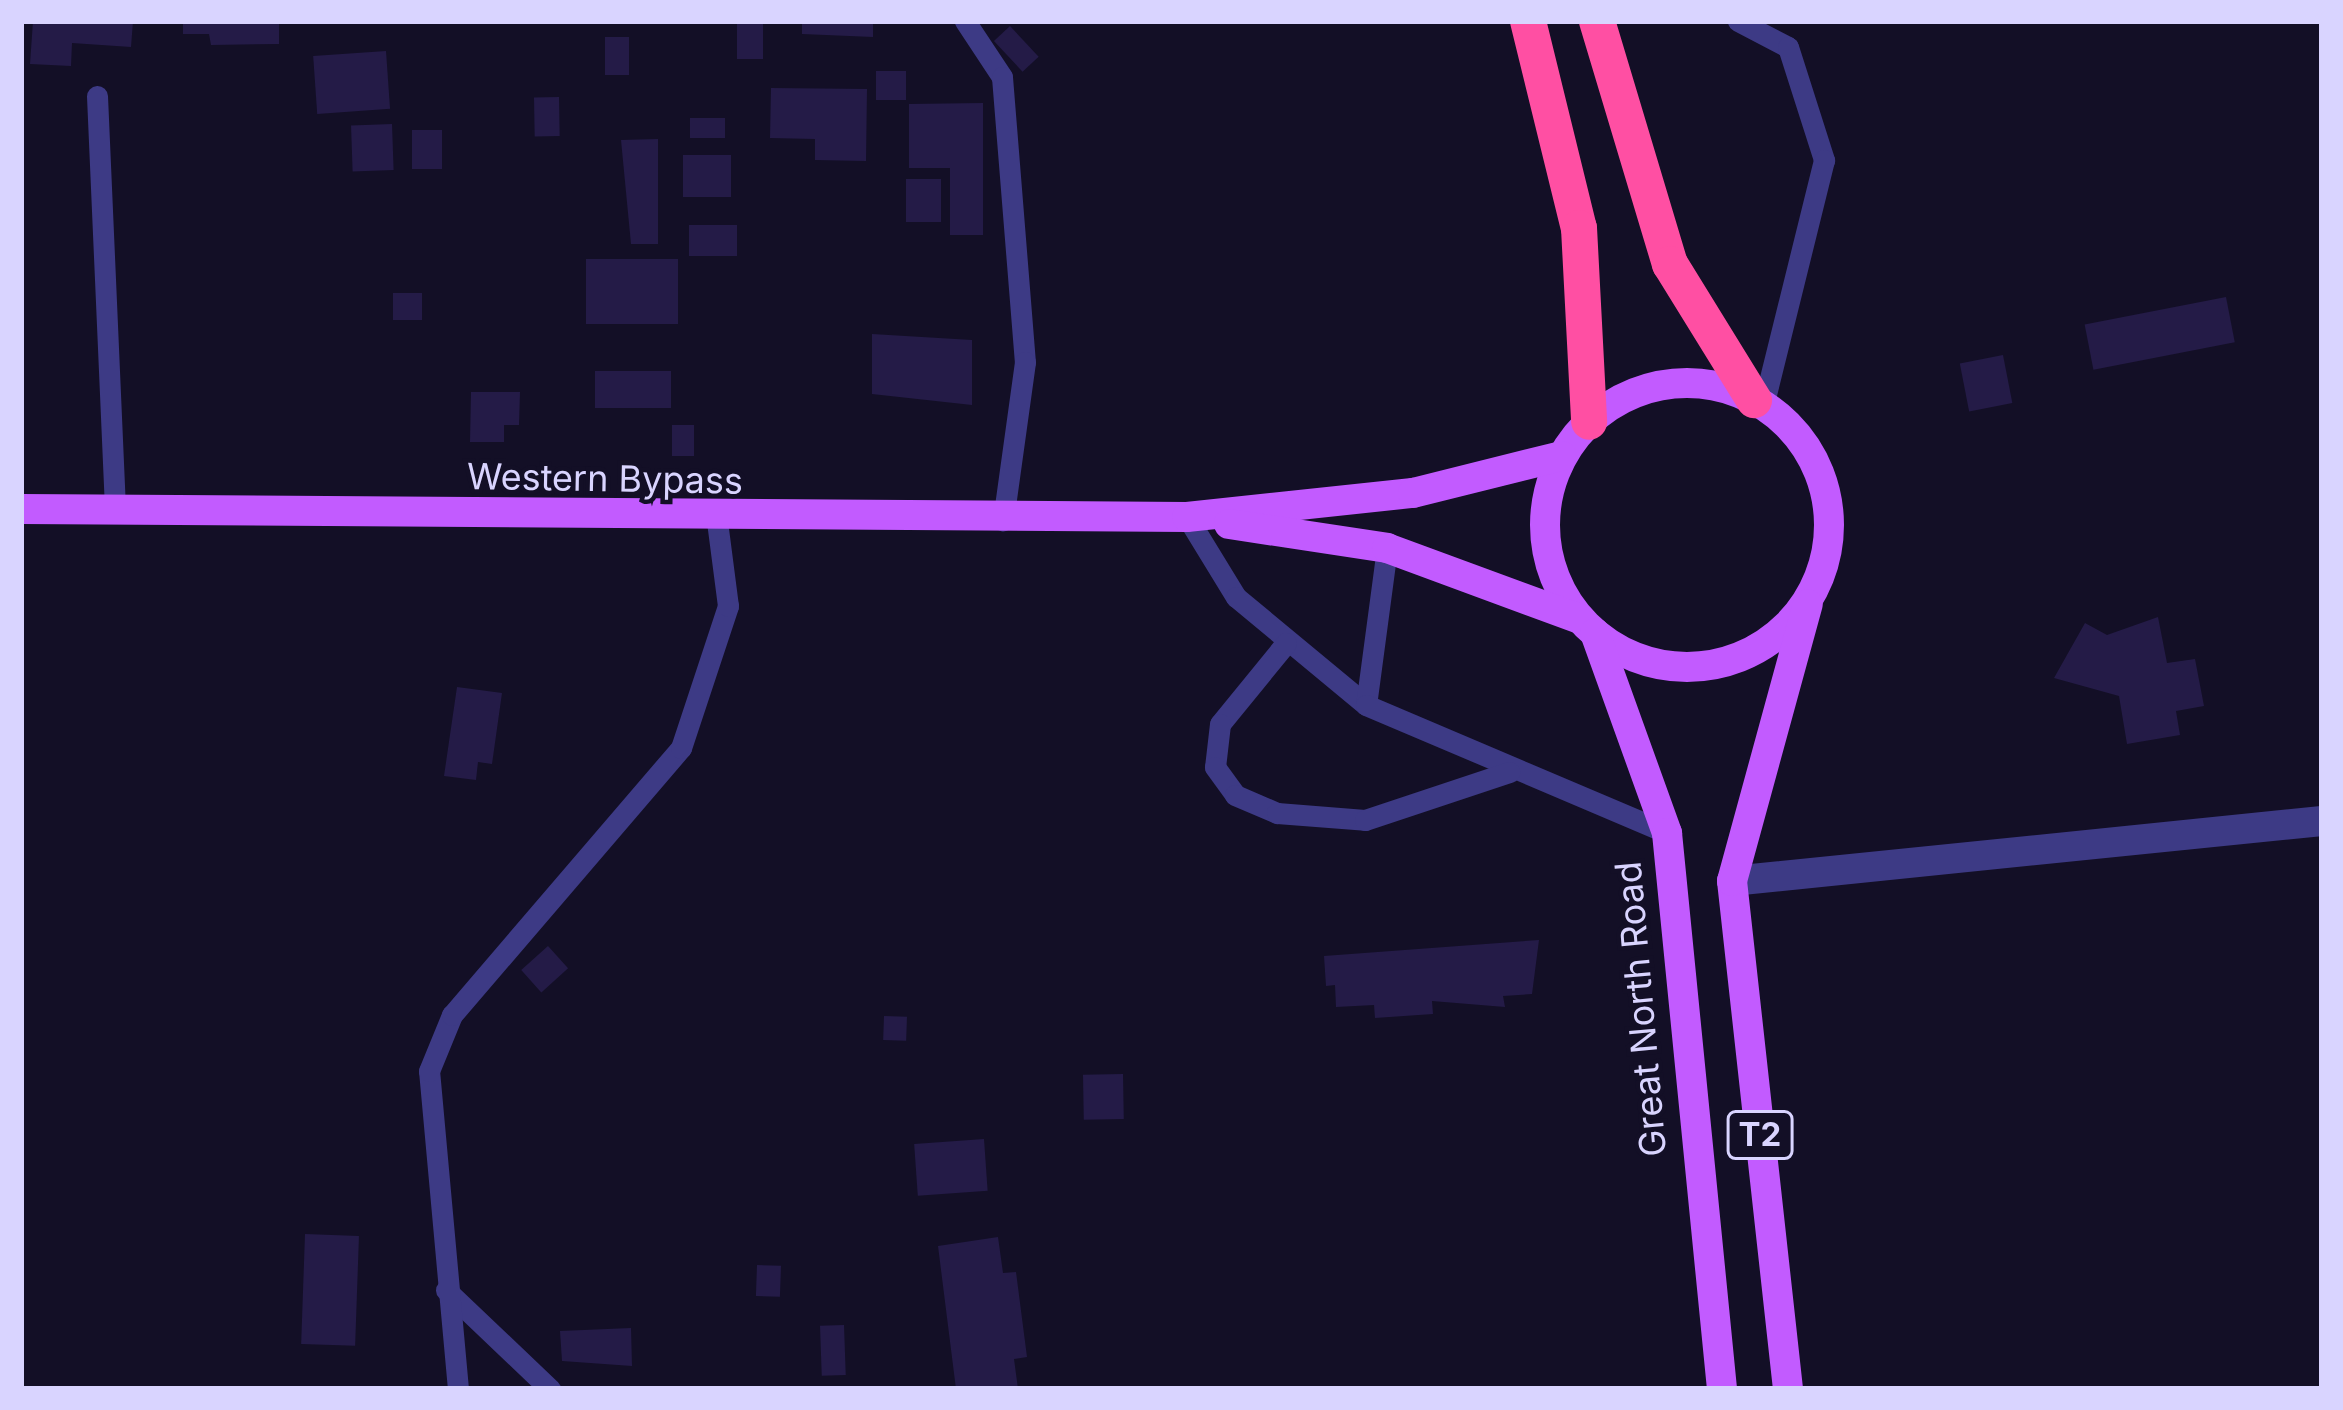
<!DOCTYPE html>
<style>
body{margin:0}
#map{position:relative;width:2343px;height:1410px;overflow:hidden;background:#130f26;font-family:Inter,sans-serif}
div>[style]{position:absolute}
[style*='--x']{left:calc(var(--x)*1px);top:calc(var(--y)*1px);width:calc(var(--w)*1px);rotate:calc(var(--a)*1deg)}
.building>*{inset:0;background:#241b47;transform-origin:0 0}
.lane>*{height:21px;margin:-10.5px;padding:0 10.5px;transform-origin:10.5px;border-radius:10.5px;background:#3d3a85}
.street>*{height:30px;margin:-15px;padding:0 15px;transform-origin:15px;border-radius:15px;background:#3d3a85}
.primary>*{height:30px;margin:-15px;padding:0 15px;transform-origin:15px;border-radius:15px;background:#c25bff}
.primary>.ring{margin:-15px;padding:0;box-sizing:content-box;background:none;border:30px solid #c25bff;border-radius:50%}
.highway>*{height:36px;margin:-18px;padding:0 18px;transform-origin:18px;border-radius:18px;background:#ff4fa3}
span{translate:-50% -50%;white-space:nowrap;text-align:center;line-height:1.15;-webkit-text-stroke:9px #130f26;paint-order:stroke}
.shield-label span{padding:3px 9px;background:#130f26;border:3px solid;border-radius:9px;-webkit-text-stroke-width:0}
.shield-label{font-size:33px;color:#d9d4ff;font-weight:700}
.street-label{font-size:36px;color:#d9d4ff}
.frame{position:absolute;inset:0;border:24px solid #d9d4ff;pointer-events:none}
</style>
<div id="map">
<div class="building">
<i style="clip-path:polygon(33px 21px,133px 21px,131px 47px,72px 43px,71px 66px,30px 64px)"></i>
<i style="clip-path:polygon(183px 21px,279px 21px,279px 44px,211px 45px,209px 34px,183px 34px)"></i>
<i style="left:737px;top:21px;width:26px;height:38px"></i>
<i style="clip-path:polygon(802px 21px,873px 21px,873px 37px,802px 34px)"></i>
<i style="left:1010px;top:26px;width:42px;height:22px;rotate:47deg"></i>
<i style="left:605px;top:37px;width:24px;height:38px"></i>
<i style="left:386px;top:51px;width:58px;height:73px;rotate:86deg"></i>
<i style="left:876px;top:71px;width:30px;height:29px"></i>
<i style="clip-path:polygon(771px 88px,867px 89px,866px 161px,815px 160px,815px 139px,770px 138px)"></i>
<i style="left:559px;top:97px;width:39px;height:25px;rotate:89deg"></i>
<i style="clip-path:polygon(983px 103px,983px 235px,950px 235px,950px 168px,909px 168px,909px 104px)"></i>
<i style="left:690px;top:118px;width:35px;height:20px"></i>
<i style="left:392px;top:124px;width:46px;height:41px;rotate:88deg"></i>
<i style="left:412px;top:130px;width:30px;height:39px"></i>
<i style="clip-path:polygon(658px 139px,658px 244px,631px 244px,621px 140px)"></i>
<i style="left:683px;top:155px;width:48px;height:42px"></i>
<i style="left:906px;top:179px;width:35px;height:43px"></i>
<i style="left:689px;top:225px;width:48px;height:31px"></i>
<i style="left:678px;top:259px;width:65px;height:92px;rotate:90deg"></i>
<i style="left:393px;top:293px;width:29px;height:27px"></i>
<i style="left:2226px;top:297px;width:46px;height:144px;rotate:79deg"></i>
<i style="clip-path:polygon(872px 334px,972px 340px,972px 405px,872px 394px)"></i>
<i style="left:2003px;top:355px;width:49px;height:44px;rotate:79deg"></i>
<i style="left:595px;top:371px;width:76px;height:37px"></i>
<i style="clip-path:polygon(471px 392px,520px 392px,519px 425px,504px 425px,504px 442px,470px 442px)"></i>
<i style="left:672px;top:425px;width:22px;height:31px"></i>
<i style="clip-path:polygon(2158px 617px,2167px 663px,2195px 659px,2204px 706px,2176px 711px,2180px 735px,2127px 744px,2119px 696px,2054px 678px,2085px 623px,2107px 635px)"></i>
<i style="clip-path:polygon(457px 687px,502px 693px,492px 764px,478px 762px,476px 780px,444px 776px)"></i>
<i style="clip-path:polygon(1539px 940px,1532px 994px,1503px 996px,1505px 1007px,1432px 1001px,1433px 1014px,1375px 1018px,1374px 1005px,1336px 1007px,1335px 985px,1326px 986px,1324px 956px)"></i>
<i style="left:548px;top:946px;width:30px;height:36px;rotate:48deg"></i>
<i style="left:884px;top:1016px;width:23px;height:24px;rotate:2deg"></i>
<i style="left:1123px;top:1074px;width:45px;height:40px;rotate:89deg"></i>
<i style="left:984px;top:1139px;width:52px;height:70px;rotate:86deg"></i>
<i style="left:305px;top:1234px;width:54px;height:110px;rotate:2deg"></i>
<i style="clip-path:polygon(998px 1237px,1003px 1273px,1016px 1272px,1027px 1357px,1014px 1359px,1018px 1389px,956px 1389px,938px 1246px)"></i>
<i style="left:757px;top:1265px;width:24px;height:31px;rotate:2deg"></i>
<i style="left:844px;top:1325px;width:50px;height:24px;rotate:88deg"></i>
<i style="clip-path:polygon(631px 1328px,632px 1366px,562px 1361px,560px 1331px)"></i>
</div>
<div class="lane">
<i style="--x:965;--y:21;--w:67;--a:56.5"></i>
<i style="--x:1002;--y:77;--w:286;--a:85.4"></i>
<i style="--x:1025;--y:362;--w:160;--a:97.9"></i>
<i style="--x:1738;--y:21;--w:56;--a:27.5"></i>
<i style="--x:1788;--y:47;--w:119;--a:72.3"></i>
<i style="--x:1824;--y:160;--w:253;--a:103.9"></i>
<i style="--x:97;--y:96;--w:414;--a:87.5"></i>
<i style="--x:1187;--y:517;--w:94;--a:58.5"></i>
<i style="--x:1236;--y:597;--w:169;--a:39.7"></i>
<i style="--x:1387;--y:548;--w:158;--a:97.6"></i>
<i style="--x:1366;--y:705;--w:327;--a:23"></i>
<i style="--x:1286;--y:643;--w:104;--a:129.2"></i>
<i style="--x:1220;--y:724;--w:43;--a:96.6"></i>
<i style="--x:1215;--y:767;--w:34;--a:54"></i>
<i style="--x:1235;--y:795;--w:46;--a:23.2"></i>
<i style="--x:1277;--y:813;--w:88;--a:4.5"></i>
<i style="--x:1365;--y:820;--w:152;--a:-18.4"></i>
<i style="--x:446;--y:1290;--w:144;--a:43.6"></i>
<i style="--x:458;--y:1389;--w:319;--a:-95.2"></i>
<i style="--x:429;--y:1071;--w:61;--a:-67.7"></i>
<i style="--x:452;--y:1015;--w:352;--a:-49.4"></i>
<i style="--x:681;--y:748;--w:150;--a:-71.7"></i>
<i style="--x:728;--y:606;--w:86;--a:-97.4"></i>
</div>
<div class="street">
<i style="--x:1732;--y:881;--w:593;--a:-5.81"></i>
</div>
<div class="primary">
<i class="ring" style="left:1545px;top:383px;width:254px;height:254px"></i>
<i style="--x:21;--y:509;--w:1166;--a:0.39"></i>
<i style="--x:1187;--y:517;--w:227;--a:-6.1"></i>
<i style="--x:1413;--y:493;--w:153;--a:-14"></i>
<i style="--x:1229;--y:524;--w:160;--a:8.6"></i>
<i style="--x:1387;--y:548;--w:206;--a:20.2"></i>
<i style="--x:1595;--y:633;--w:213;--a:70.2"></i>
<i style="--x:1667;--y:833;--w:559;--a:84.35"></i>
<i style="--x:1788;--y:1389;--w:511;--a:-96.29"></i>
<i style="--x:1732;--y:881;--w:287;--a:-74.7"></i>
</div>
<div class="highway">
<i style="--x:1528;--y:21;--w:213;--a:76.2"></i>
<i style="--x:1579;--y:228;--w:194;--a:87"></i>
<i style="--x:1597;--y:21;--w:254;--a:73.3"></i>
<i style="--x:1670;--y:264;--w:160;--a:58.3"></i>
</div>
<div class="shield-label">
<span style="left:1760px;top:1135px">T2</span>
</div>
<div class="street-label">
<span style="left:605px;top:479px;rotate:1deg">Western Bypass</span>
<span style="left:1641px;top:1009px;rotate:-95deg">Great North Road</span>
</div>
<div class="frame"></div>
</div>
